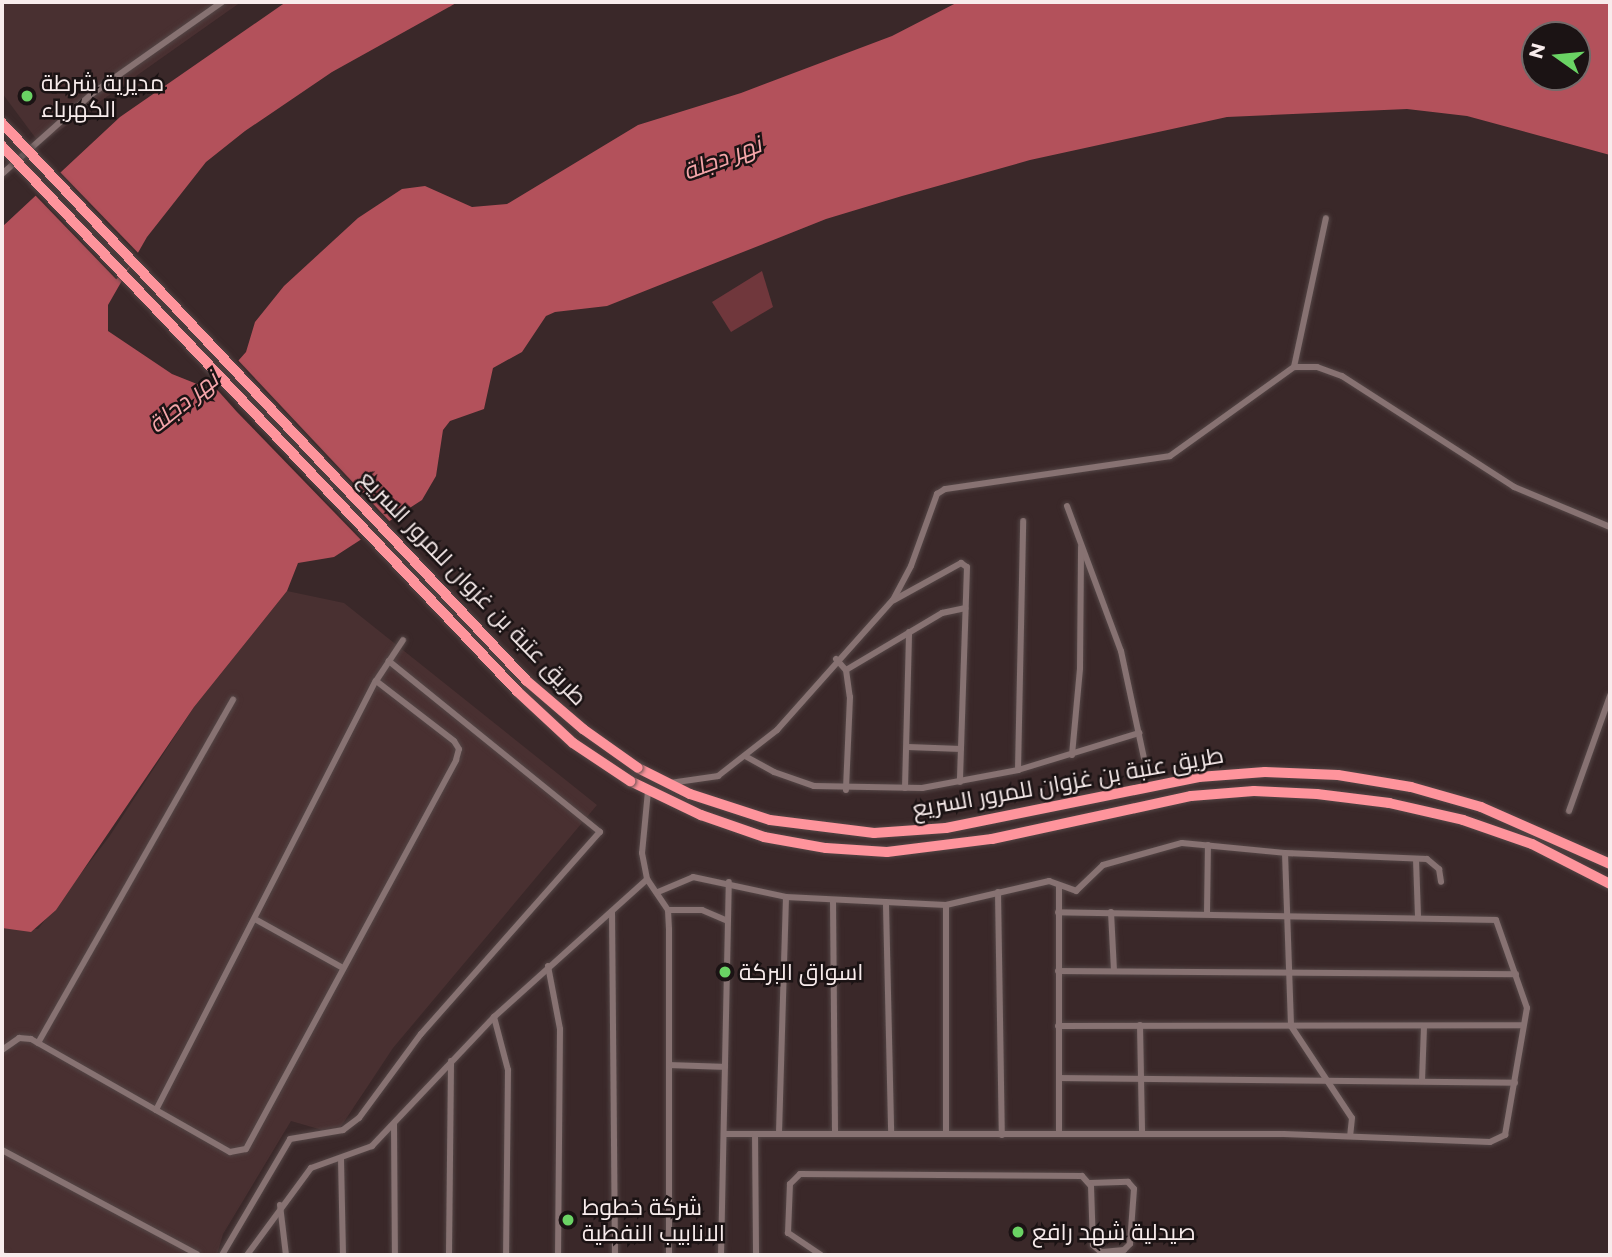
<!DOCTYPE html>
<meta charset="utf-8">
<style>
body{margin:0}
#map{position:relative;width:1612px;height:1257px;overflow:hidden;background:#3a2829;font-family:Montserrat,Cairo,sans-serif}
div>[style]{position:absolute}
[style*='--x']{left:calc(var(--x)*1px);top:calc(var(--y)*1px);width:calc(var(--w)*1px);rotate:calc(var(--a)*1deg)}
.built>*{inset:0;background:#493031}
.green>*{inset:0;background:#70373c}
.water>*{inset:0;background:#b3515b}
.pier>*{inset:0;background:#3a2829;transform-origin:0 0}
.roads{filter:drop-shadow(0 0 2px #544646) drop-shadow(0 0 2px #544646)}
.minor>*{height:6px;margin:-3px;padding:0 3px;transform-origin:3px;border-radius:3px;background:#877272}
.motorway>*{height:10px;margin:-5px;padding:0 5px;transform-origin:5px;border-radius:5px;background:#fe949c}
.bridges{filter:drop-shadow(0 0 2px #544646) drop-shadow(0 0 2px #544646)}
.motorway-bridge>*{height:10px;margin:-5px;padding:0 5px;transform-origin:5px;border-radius:5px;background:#fe949c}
.dots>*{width:19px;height:19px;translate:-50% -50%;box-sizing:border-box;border:4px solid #1b1314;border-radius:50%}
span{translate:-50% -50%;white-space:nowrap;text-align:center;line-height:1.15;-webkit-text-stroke:5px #1b1314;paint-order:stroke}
.poi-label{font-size:23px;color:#f8ecec}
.left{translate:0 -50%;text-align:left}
.street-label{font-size:23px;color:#f8ecec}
.water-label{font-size:24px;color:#f5a6aa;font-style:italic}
.frame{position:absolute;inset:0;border:4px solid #f8ecec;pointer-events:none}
.north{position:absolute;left:1521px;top:21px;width:70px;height:70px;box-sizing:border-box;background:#1b1314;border:2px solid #736a6a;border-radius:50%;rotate:285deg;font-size:19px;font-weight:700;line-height:28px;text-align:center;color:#f8ecec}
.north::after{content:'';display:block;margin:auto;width:24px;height:32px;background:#6ad364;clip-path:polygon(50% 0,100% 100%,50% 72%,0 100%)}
</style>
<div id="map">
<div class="built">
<i style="clip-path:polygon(2px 2px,241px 2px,40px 144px,2px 93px)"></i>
<i style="clip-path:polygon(287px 591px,344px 603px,597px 805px,393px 1048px,336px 1134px,291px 1121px,223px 1234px,217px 1255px,2px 1255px,2px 928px,38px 929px,109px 837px,194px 707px)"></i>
</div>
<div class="green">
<i style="clip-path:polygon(762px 271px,773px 307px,731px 332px,712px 302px)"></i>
</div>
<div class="water">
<i style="clip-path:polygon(evenodd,286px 2px,458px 2px,332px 72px,245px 131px,206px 162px,147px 237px,108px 305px,108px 331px,172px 374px,207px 388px,215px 387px,246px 352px,255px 322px,284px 286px,358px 218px,402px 189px,425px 186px,472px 207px,507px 204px,638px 125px,741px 93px,892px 36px,958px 2px,1610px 2px,1610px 155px,1467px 116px,1407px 109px,1227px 117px,1030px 160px,902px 196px,826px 219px,607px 306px,555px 312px,546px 316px,522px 352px,493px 368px,484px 409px,450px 421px,443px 430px,436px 476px,422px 500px,334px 557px,298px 563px,287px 591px,194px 707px,56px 910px,31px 932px,2px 928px,2px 227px,120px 117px,286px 2px,1535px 35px,1577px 35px,1577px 77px,1535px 77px,1535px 35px)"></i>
</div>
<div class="pier">
<i style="left:58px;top:170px;width:119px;height:34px;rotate:46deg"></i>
<i style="clip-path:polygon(236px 358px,393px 525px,364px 543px,237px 412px,212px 384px)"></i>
</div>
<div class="roads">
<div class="minor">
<i style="--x:2;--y:174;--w:122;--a:-41.7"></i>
<i style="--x:93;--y:93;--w:158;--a:-35.2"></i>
<i style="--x:1294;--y:367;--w:152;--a:-77.9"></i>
<i style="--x:1067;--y:506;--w:155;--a:69.6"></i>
<i style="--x:1121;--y:651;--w:109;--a:77.9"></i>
<i style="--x:894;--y:600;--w:77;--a:-28.9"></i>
<i style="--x:961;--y:563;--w:7;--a:34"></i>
<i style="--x:967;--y:567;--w:215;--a:91.9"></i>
<i style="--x:836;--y:659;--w:15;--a:48"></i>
<i style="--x:846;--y:670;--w:27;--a:82"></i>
<i style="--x:850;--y:697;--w:93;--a:92.5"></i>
<i style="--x:846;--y:670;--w:112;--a:-30.7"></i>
<i style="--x:942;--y:613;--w:24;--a:-12"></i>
<i style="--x:908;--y:747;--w:53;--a:2.2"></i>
<i style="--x:1072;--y:755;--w:87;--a:-84.7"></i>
<i style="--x:1080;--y:668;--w:121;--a:-89.5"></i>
<i style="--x:745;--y:756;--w:33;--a:29"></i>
<i style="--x:774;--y:772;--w:42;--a:19.3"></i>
<i style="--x:814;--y:786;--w:108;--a:1.1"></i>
<i style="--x:922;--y:788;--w:98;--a:-10.6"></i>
<i style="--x:1018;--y:770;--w:127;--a:-17"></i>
<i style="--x:1018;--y:770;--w:249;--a:-88.8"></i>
<i style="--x:670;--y:783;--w:49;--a:-8.3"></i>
<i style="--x:718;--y:776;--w:75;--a:-37.9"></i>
<i style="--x:777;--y:730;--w:174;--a:-48.3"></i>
<i style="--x:893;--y:600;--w:38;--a:-62"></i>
<i style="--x:911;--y:566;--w:77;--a:-70.1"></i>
<i style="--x:937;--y:494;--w:9;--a:-32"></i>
<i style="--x:945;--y:489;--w:227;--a:-8.3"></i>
<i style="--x:1170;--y:456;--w:153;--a:-35.7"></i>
<i style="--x:1294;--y:367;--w:23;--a:0"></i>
<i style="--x:1317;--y:367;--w:27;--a:20"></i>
<i style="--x:1342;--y:376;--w:205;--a:32.8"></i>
<i style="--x:1514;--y:487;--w:104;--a:22.6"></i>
<i style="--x:905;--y:788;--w:156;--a:-88.5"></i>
<i style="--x:648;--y:791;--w:62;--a:95.5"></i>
<i style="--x:642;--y:853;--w:26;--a:79"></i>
<i style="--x:647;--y:879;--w:37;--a:56"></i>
<i style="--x:668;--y:910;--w:19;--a:87"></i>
<i style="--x:669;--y:929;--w:326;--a:90"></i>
<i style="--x:1569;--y:811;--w:122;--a:-70.4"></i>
<i style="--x:1285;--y:853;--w:173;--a:88"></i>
<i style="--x:1291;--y:1026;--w:110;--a:56.5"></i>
<i style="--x:1352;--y:1118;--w:18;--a:96"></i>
<i style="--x:1416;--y:859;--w:57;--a:88"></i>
<i style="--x:658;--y:892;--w:38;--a:-23"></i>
<i style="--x:693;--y:877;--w:95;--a:12.1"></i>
<i style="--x:786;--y:897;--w:237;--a:91.7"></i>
<i style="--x:998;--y:892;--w:243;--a:89.1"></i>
<i style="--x:786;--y:897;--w:160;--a:2.9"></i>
<i style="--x:946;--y:905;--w:106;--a:-13.1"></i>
<i style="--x:1049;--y:881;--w:29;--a:20"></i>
<i style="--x:1076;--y:891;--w:37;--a:-44"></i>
<i style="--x:1103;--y:865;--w:82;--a:-15.6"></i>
<i style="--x:1182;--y:843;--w:103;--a:5.5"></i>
<i style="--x:1285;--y:853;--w:142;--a:2.4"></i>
<i style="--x:1427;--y:859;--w:16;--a:40"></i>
<i style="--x:1439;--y:869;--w:13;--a:81"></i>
<i style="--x:833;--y:901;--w:233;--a:89.5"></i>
<i style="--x:886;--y:905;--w:229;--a:88.7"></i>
<i style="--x:668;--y:910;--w:34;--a:0"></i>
<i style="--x:702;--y:910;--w:28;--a:23"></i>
<i style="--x:612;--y:912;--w:343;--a:89.5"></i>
<i style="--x:1111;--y:912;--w:59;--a:87.1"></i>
<i style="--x:1207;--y:913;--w:68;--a:-89.2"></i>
<i style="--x:255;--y:919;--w:101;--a:29.1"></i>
<i style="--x:548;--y:966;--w:64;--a:79.2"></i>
<i style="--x:560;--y:1029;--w:226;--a:90.5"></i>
<i style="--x:1058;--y:971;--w:458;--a:0.4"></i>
<i style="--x:494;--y:1017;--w:55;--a:75.2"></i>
<i style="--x:508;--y:1070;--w:185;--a:90.6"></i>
<i style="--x:1140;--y:1025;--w:109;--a:88.9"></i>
<i style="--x:1058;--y:1026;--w:465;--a:-0.1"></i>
<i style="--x:38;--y:1043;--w:395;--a:-60.4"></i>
<i style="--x:2;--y:1050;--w:21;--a:-35"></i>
<i style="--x:19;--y:1038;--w:12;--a:5"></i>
<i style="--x:31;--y:1039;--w:229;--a:29.6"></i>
<i style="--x:230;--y:1152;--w:16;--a:-11"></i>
<i style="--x:246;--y:1149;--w:442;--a:-61.6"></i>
<i style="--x:456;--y:760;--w:11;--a:-75"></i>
<i style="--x:459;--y:749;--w:9;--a:-122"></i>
<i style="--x:454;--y:741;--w:98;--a:-142.4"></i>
<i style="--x:671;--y:1065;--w:54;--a:2.1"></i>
<i style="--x:1059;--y:1078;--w:456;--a:0.6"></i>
<i style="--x:1422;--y:1081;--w:55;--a:-87.9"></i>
<i style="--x:156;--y:1110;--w:482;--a:-62.9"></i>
<i style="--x:376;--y:681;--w:49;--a:-56.6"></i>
<i style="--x:394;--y:1124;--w:131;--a:89.6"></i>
<i style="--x:724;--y:1134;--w:560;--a:0"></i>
<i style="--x:1284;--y:1134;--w:206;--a:2.2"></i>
<i style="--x:1490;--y:1142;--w:17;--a:-25"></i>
<i style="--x:1505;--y:1135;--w:129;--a:-80.2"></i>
<i style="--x:1527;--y:1008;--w:93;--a:-109.4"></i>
<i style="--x:1496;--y:920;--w:438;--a:-179"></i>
<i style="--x:755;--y:1134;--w:121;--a:89.5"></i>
<i style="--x:946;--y:1134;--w:229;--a:-90"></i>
<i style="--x:1059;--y:1134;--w:248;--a:-90"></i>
<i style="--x:2;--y:1150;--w:221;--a:28.1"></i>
<i style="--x:341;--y:1159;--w:96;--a:88.8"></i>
<i style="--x:1090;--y:1183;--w:38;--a:-2"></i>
<i style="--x:1128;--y:1182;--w:9;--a:49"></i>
<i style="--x:1134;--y:1189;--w:55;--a:94.2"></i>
<i style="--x:1130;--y:1244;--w:8;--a:135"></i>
<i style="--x:1124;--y:1250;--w:22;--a:175"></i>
<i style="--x:280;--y:1205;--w:50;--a:83.2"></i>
<i style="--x:2;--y:1255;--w:1;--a:0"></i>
<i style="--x:222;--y:1255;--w:134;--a:-59.6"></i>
<i style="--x:290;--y:1139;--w:54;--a:-9.6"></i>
<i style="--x:343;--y:1130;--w:20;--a:-37"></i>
<i style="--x:359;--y:1118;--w:104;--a:-53.6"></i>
<i style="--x:421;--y:1034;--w:270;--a:-48.5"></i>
<i style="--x:600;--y:832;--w:272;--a:-141"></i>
<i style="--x:247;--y:1255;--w:108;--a:-53.7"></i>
<i style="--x:311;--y:1168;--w:65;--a:-19.8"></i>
<i style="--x:372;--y:1146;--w:178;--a:-46.6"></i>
<i style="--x:494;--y:1017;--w:206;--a:-42"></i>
<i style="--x:449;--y:1255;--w:194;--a:-89.4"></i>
<i style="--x:721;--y:1255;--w:373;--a:-88.8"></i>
<i style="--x:821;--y:1255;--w:40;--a:-146"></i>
<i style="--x:788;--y:1233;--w:49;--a:-87.7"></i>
<i style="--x:790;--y:1184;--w:14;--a:-45"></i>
<i style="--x:800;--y:1174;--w:282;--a:0.4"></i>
<i style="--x:1082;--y:1176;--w:13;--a:48"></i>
<i style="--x:1091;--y:1186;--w:59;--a:88.1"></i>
<i style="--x:1093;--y:1245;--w:15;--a:42"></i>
</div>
<div class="motorway">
<i style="--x:638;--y:768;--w:58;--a:26.6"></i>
<i style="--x:690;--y:794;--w:84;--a:18"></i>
<i style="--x:770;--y:820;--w:105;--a:7.1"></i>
<i style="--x:874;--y:833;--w:72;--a:-4"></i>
<i style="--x:946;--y:828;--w:258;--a:-11.4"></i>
<i style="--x:1199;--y:777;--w:66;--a:-4.3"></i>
<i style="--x:1265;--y:772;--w:73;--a:2.4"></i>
<i style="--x:1338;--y:775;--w:74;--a:9.3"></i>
<i style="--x:1411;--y:787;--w:73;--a:15.9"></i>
<i style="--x:1481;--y:807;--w:141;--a:23.8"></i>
<i style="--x:630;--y:781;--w:79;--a:25.6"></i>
<i style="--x:701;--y:815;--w:67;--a:19.2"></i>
<i style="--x:764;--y:837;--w:63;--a:10.1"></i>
<i style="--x:826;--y:848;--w:61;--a:3.8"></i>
<i style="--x:887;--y:852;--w:106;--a:-7.1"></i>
<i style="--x:992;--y:839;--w:204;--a:-12.2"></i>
<i style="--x:1191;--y:796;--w:63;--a:-4.5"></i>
<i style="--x:1254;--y:791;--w:63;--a:2.7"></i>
<i style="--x:1317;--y:794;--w:73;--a:7.1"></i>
<i style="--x:1389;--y:803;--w:76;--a:12.9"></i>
<i style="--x:1463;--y:820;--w:73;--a:19.2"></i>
<i style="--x:1532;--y:844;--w:88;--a:27.1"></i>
</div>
</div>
<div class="bridges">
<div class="motorway-bridge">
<i style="--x:2;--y:123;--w:766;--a:46.75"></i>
<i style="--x:527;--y:681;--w:74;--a:40.6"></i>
<i style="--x:583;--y:729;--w:67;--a:35.3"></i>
<i style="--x:2;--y:146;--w:750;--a:46.62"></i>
<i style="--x:517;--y:691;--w:76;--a:42.9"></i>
<i style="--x:573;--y:743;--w:69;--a:33.7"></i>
</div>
</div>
<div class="dots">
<i style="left:27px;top:96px;background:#6ad364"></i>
<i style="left:725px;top:972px;background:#6ad364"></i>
<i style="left:568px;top:1220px;background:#6ad364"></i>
<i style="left:1018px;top:1232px;background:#6ad364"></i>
</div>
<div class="poi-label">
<span class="left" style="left:41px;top:96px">مديرية شرطة<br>الكهرباء</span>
<span class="left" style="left:739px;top:972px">اسواق البركة</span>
<span class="left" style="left:582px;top:1220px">شركة خطوط<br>الانابيب النفطية</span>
<span class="left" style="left:1032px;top:1232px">صيدلية شهد رافع</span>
</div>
<div class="street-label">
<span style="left:473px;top:588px;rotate:46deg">طريق عتبة بن غزوان للمرور السريع</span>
<span style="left:1068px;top:782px;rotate:-10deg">طريق عتبة بن غزوان للمرور السريع</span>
</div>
<div class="water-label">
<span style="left:722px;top:158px;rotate:-21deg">نهر دجلة</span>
<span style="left:183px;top:402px;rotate:-39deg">نهر دجلة</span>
</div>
<div class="frame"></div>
<div class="north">N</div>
</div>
